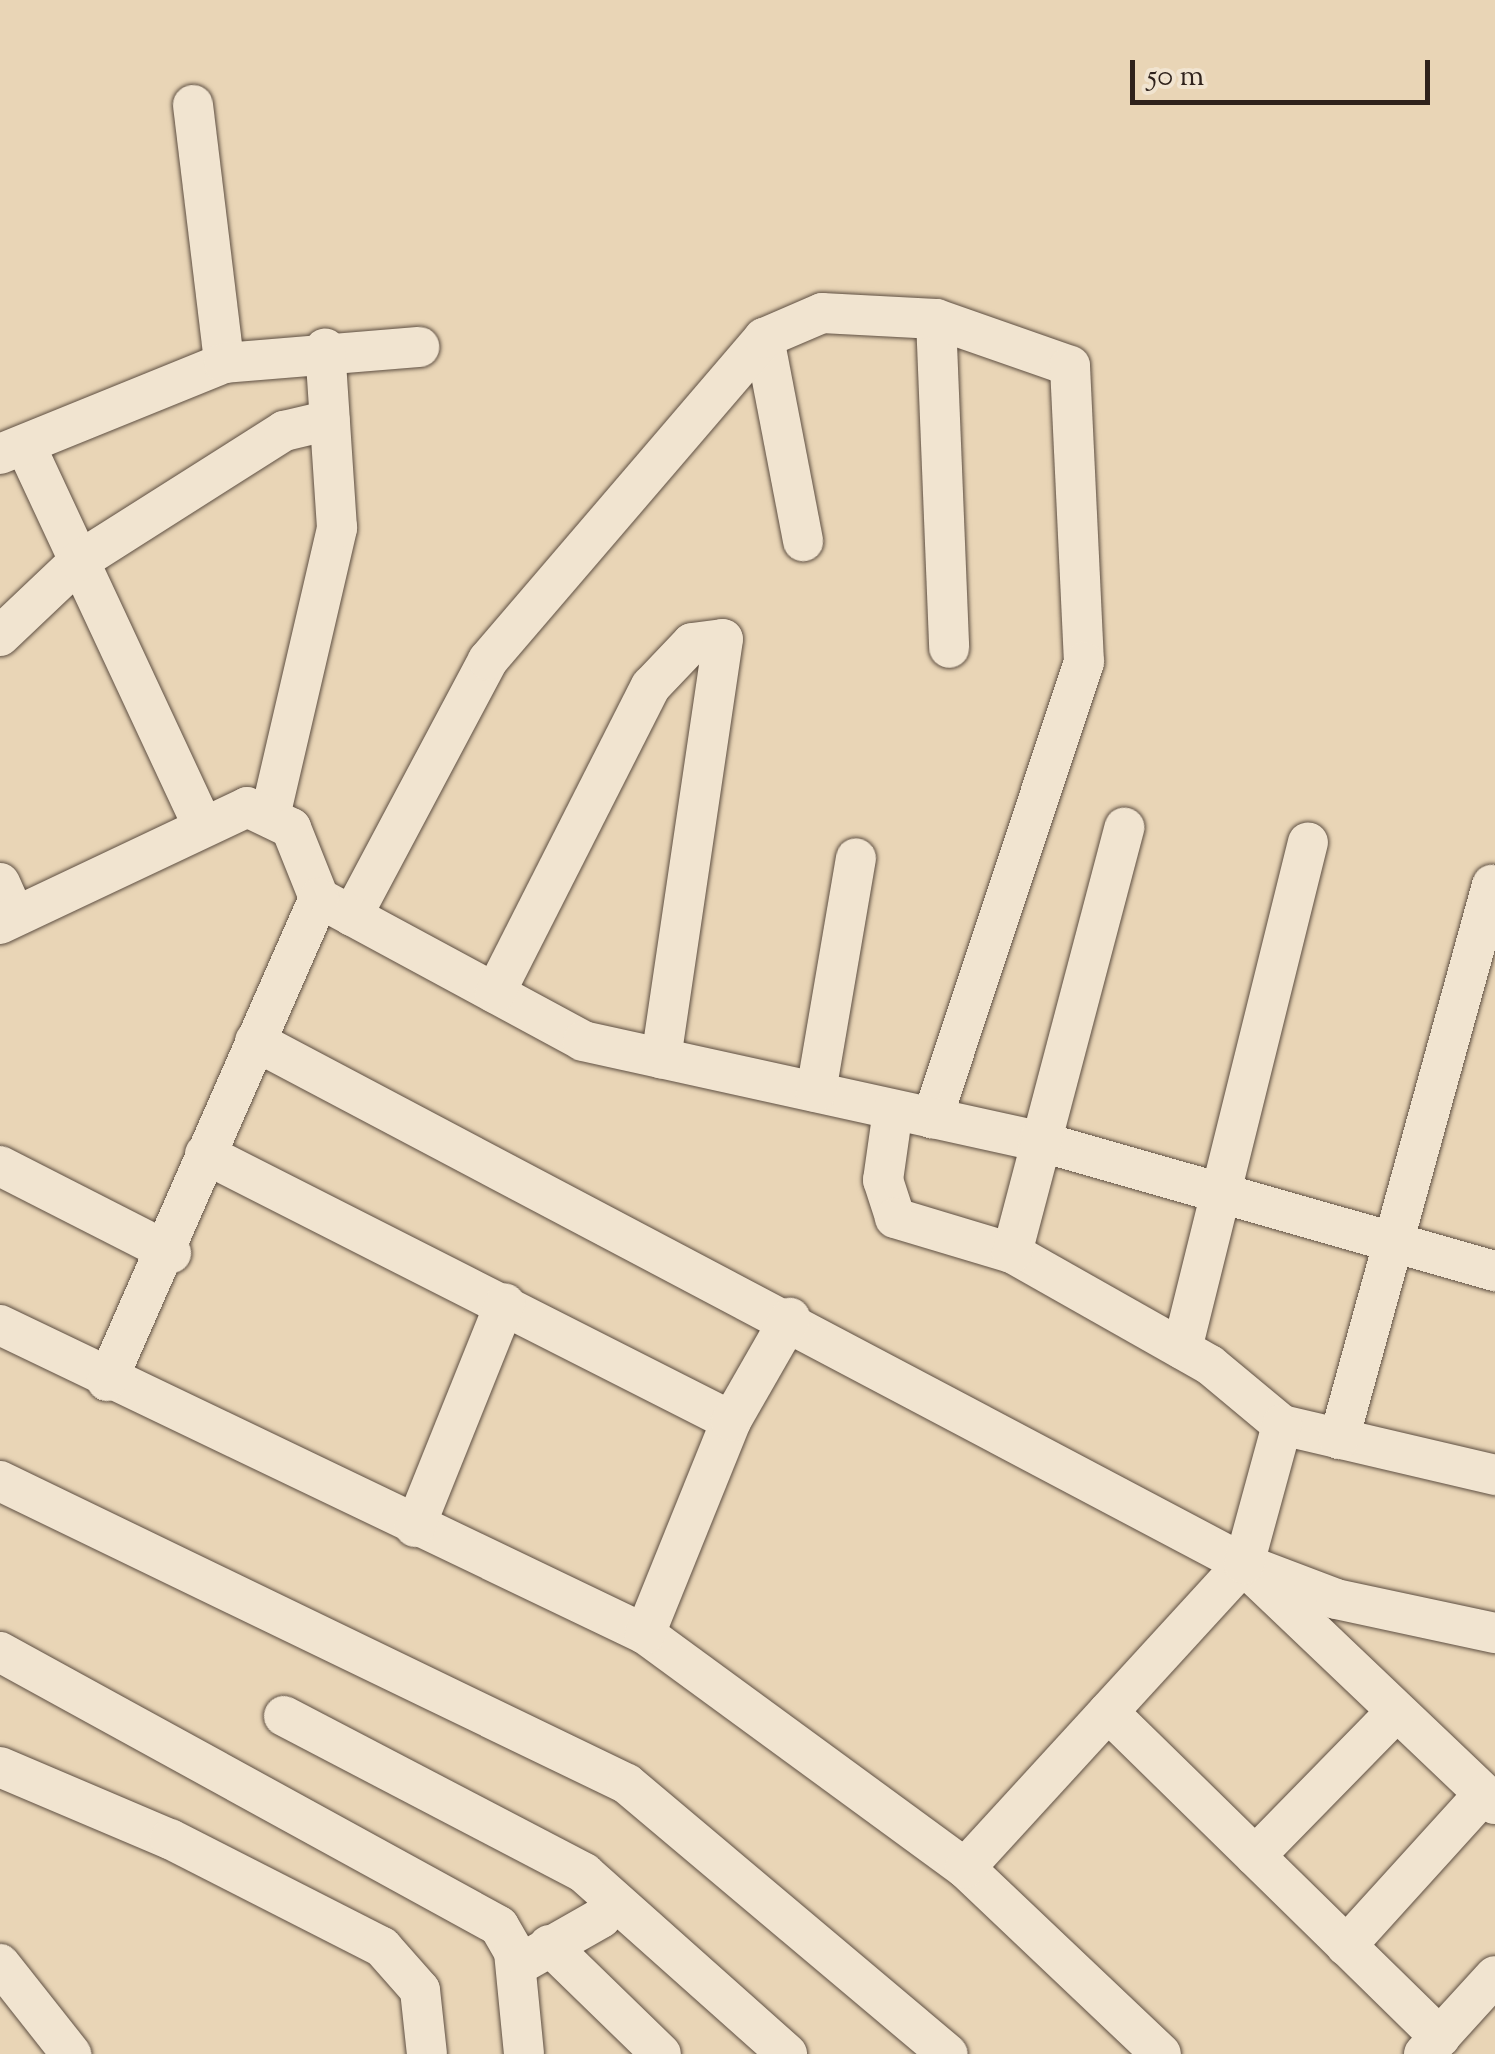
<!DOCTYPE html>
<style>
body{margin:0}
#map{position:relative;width:1495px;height:2054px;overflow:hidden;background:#e9d5b6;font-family:"Sorts Mill Goudy",serif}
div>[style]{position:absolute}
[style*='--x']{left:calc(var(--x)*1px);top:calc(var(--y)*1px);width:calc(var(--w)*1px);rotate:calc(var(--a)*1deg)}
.roads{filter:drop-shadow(0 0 2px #5e4f42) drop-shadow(0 0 2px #5e4f42)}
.minor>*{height:40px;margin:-20px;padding:0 20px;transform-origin:20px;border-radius:20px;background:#f1e4d0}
span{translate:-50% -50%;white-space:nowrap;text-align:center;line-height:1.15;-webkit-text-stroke:8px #f1e4d0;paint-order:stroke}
.scale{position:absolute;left:1130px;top:60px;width:300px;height:45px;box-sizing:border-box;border:5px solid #2f221c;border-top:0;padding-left:12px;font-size:30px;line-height:35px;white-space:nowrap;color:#2f221c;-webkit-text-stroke:8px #f1e4d0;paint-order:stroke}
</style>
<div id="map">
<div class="roads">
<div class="minor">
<i style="--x:193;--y:105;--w:260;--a:83.1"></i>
<i style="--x:936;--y:319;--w:329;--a:87.7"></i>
<i style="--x:764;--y:338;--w:207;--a:79.1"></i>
<i style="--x:27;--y:449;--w:415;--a:65"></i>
<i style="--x:0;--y:454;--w:242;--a:-22.1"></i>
<i style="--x:224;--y:363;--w:196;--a:-4.7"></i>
<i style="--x:0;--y:636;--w:109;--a:-43.5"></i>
<i style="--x:79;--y:561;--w:243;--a:-32.4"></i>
<i style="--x:284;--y:431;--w:47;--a:-13.4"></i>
<i style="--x:271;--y:812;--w:292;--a:-76.9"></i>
<i style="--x:337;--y:528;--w:180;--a:-93.8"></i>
<i style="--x:0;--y:883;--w:36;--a:66"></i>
<i style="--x:352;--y:916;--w:290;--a:-62"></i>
<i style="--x:488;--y:660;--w:424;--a:-49.4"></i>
<i style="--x:764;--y:338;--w:63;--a:-23.3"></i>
<i style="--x:822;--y:313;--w:114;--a:3"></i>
<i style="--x:936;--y:319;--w:142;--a:19.3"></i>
<i style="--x:1070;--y:366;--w:296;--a:87.3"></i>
<i style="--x:1084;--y:662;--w:481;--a:108.4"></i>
<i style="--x:0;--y:924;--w:273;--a:-25.3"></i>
<i style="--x:247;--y:807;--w:49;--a:25.5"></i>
<i style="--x:291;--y:828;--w:75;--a:68.2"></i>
<i style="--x:319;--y:898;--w:300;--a:28.4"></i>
<i style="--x:583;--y:1041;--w:466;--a:12.4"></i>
<i style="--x:1038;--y:1141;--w:475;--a:15.9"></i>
<i style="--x:495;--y:993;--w:344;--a:-63.1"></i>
<i style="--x:651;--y:686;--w:59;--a:-46.4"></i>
<i style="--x:692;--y:643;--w:31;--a:-7"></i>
<i style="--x:723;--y:639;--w:424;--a:98.4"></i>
<i style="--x:255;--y:1041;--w:1119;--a:27.87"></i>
<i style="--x:1244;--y:1564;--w:98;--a:20.8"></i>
<i style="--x:1336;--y:1599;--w:163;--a:12.1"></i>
<i style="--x:816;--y:1092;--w:237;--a:-80.3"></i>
<i style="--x:893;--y:1110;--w:71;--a:98.1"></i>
<i style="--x:883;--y:1180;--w:40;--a:72"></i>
<i style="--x:895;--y:1218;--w:122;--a:16.7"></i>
<i style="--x:1012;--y:1253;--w:227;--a:29.5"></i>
<i style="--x:1210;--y:1365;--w:94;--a:39.8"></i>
<i style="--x:1282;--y:1425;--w:219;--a:13.2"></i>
<i style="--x:205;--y:1154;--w:590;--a:26.91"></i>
<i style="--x:0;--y:1166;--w:192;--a:27"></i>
<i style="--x:1012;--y:1253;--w:440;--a:-75.2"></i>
<i style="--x:0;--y:1325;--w:715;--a:25.6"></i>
<i style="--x:645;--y:1634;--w:396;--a:36.2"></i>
<i style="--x:965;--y:1868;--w:270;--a:43.5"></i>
<i style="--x:1182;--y:1349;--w:522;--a:-76.04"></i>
<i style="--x:107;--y:1381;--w:527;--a:-66.3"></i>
<i style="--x:1339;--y:1439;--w:575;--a:-74.56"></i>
<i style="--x:0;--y:1481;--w:696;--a:25.79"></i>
<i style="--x:627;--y:1784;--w:419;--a:40.1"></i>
<i style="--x:415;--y:1527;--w:241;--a:-68.1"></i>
<i style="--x:1250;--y:1571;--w:338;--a:43.6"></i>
<i style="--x:645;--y:1634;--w:230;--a:-68"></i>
<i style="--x:731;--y:1421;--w:119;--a:-60.2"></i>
<i style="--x:0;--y:1652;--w:569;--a:28.77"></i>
<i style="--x:499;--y:1926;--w:30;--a:60"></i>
<i style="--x:514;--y:1952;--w:102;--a:84.4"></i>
<i style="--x:1108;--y:1712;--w:465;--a:44.4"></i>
<i style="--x:284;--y:1716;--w:339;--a:27.6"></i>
<i style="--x:584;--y:1873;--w:272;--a:41.7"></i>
<i style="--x:0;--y:1767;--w:185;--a:23"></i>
<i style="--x:170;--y:1839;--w:238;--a:27"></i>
<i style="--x:382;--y:1947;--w:57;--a:48.5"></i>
<i style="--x:420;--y:1990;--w:64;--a:83.8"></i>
<i style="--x:1255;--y:1856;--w:200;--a:-45.6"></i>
<i style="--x:965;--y:1868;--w:413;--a:-47.5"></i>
<i style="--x:1244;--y:1564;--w:144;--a:-74.7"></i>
<i style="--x:549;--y:1945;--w:156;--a:44.2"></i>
<i style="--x:1346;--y:1946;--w:205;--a:-47.8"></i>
<i style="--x:527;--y:1960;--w:85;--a:-29.6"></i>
<i style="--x:601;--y:1918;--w:19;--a:-55"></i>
<i style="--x:0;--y:1964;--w:115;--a:51.7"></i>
<i style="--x:1424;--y:2054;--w:105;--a:-47.7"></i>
</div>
</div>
<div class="scale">50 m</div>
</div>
